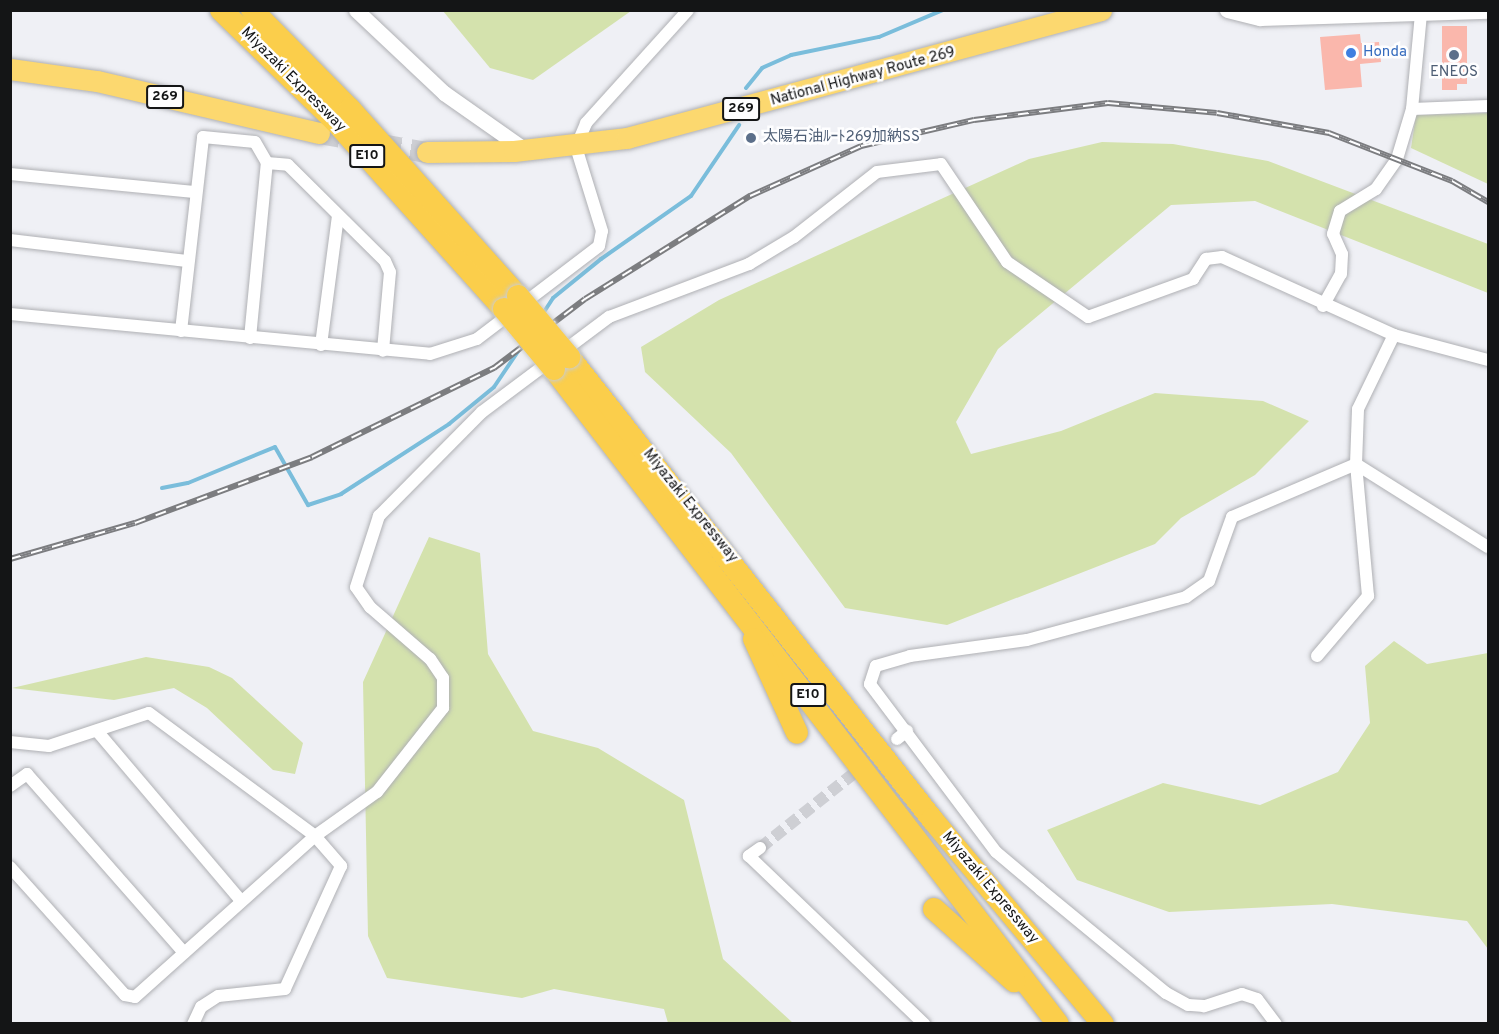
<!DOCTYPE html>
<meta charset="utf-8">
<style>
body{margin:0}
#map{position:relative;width:1499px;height:1034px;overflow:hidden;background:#eff0f5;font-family:Overpass,"Noto Sans JP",sans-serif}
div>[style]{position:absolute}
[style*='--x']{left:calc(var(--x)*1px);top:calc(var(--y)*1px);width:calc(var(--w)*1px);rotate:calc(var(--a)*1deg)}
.green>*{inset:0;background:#d4e2ad}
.stream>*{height:4px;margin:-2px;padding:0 2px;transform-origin:2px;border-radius:2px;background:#7abddb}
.building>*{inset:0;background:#fab7ac}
.minor-tunnel>*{height:12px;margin-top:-6px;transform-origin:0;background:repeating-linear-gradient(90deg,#cecfd4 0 12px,transparent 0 18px)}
.trunk-tunnel>*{height:21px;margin-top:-10.5px;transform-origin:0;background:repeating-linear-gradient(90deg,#cecfd4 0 21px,transparent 0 31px)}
.roads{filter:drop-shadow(0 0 2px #afb0b4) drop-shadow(0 0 2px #afb0b4)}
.minor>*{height:12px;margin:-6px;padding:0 6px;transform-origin:6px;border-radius:6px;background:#fff}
.tertiary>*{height:15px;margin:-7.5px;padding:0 7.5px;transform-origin:7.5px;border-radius:7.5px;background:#fff}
.trunk>*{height:21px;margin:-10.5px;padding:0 10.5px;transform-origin:10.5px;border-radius:10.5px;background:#fcd86f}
.motorway>*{height:22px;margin:-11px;padding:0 11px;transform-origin:11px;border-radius:11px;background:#fbce4b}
.rail>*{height:6px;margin-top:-3px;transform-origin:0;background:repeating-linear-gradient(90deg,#fefeff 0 11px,#7c7d80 0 22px);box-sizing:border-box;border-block:2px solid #7c7d80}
.bridges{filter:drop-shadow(0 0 2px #cbcccc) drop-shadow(0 0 2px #cbcccc)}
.motorway-bridge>*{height:22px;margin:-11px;padding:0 11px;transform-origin:11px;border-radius:11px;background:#fbce4b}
.dots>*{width:16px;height:16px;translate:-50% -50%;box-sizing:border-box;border:3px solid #fefeff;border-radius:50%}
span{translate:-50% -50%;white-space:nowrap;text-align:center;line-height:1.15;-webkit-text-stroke:5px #fefeff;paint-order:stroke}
.shield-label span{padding:2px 4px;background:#fefeff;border:2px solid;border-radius:4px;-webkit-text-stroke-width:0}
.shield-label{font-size:14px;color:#141516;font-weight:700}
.shop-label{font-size:15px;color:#366cbe}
.left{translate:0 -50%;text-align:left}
.service-label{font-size:15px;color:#4e5e75}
.street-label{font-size:15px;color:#141516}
.frame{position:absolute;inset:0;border:12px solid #141516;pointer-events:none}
</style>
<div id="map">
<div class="green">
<i style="clip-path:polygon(443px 11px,631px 11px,533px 80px,490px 68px)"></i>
<i style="clip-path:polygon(1488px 113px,1488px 184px,1411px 148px,1416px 115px)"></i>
<i style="clip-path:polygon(1102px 142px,1173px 144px,1268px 161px,1488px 244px,1488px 293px,1255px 201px,1171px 205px,998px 349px,956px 422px,971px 454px,1061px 431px,1155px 393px,1263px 401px,1309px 421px,1255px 475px,1181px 518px,1155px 544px,947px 625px,845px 608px,731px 453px,645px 372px,641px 347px,719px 300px,1029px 159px)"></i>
<i style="clip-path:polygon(429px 537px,480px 553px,488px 654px,533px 731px,598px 748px,684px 800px,723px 959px,793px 1023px,668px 1023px,664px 1009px,554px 989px,522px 998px,387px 978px,368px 936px,363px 682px)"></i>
<i style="clip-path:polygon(1394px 641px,1427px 664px,1488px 653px,1488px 949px,1467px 921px,1332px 904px,1169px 912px,1077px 880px,1047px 830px,1163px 783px,1260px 805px,1338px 772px,1370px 723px,1365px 666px)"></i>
<i style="clip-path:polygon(146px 657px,209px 667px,232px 678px,303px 743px,295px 774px,273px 770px,207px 708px,174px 688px,114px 700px,12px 688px)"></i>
</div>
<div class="stream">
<i style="--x:746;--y:88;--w:26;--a:-51"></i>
<i style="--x:762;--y:68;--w:32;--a:-24"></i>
<i style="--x:791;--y:55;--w:90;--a:-11.6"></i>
<i style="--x:879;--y:37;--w:69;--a:-22.9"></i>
<i style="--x:542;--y:315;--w:20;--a:-57"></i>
<i style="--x:553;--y:298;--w:62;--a:-39.1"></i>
<i style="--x:601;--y:259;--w:110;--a:-35"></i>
<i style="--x:691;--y:196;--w:86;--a:-55.9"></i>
<i style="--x:162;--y:488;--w:26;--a:-11"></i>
<i style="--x:188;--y:483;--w:94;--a:-22.5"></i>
<i style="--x:275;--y:447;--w:67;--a:60.4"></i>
<i style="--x:308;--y:505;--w:35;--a:-18"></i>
<i style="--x:341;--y:494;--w:129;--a:-32.9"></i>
<i style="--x:449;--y:424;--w:58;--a:-39.4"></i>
<i style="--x:494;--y:387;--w:52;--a:-56"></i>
</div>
<div class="building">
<i style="clip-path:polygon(1442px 26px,1467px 26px,1467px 84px,1457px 84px,1457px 90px,1442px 90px)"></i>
<i style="clip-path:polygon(1360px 34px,1361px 43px,1379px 42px,1381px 62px,1360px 64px,1362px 87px,1325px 90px,1320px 37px)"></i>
</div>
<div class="minor-tunnel">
<i style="--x:760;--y:848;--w:132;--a:-38.5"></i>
</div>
<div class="trunk-tunnel">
<i style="--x:319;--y:133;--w:110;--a:10"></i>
</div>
<div class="roads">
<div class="minor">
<i style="--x:1412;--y:109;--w:76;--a:-2.3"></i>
<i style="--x:10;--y:174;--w:185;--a:5.6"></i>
<i style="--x:10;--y:240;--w:178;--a:6.8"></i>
<i style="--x:1323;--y:306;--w:37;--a:-61"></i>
<i style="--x:1341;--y:274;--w:20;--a:-87"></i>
<i style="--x:1342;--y:254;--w:22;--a:-114"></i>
<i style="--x:1333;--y:234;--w:24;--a:-73"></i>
<i style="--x:1340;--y:211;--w:42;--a:-31.4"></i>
<i style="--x:1376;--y:189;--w:37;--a:-55"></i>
<i style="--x:1397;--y:159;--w:52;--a:-73.3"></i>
<i style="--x:1412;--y:109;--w:96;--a:-84.6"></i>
<i style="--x:10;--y:314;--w:422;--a:5.4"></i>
<i style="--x:430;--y:354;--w:49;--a:-17.7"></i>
<i style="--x:477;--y:339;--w:153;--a:-37.3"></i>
<i style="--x:599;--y:246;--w:15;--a:-79"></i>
<i style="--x:602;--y:231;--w:88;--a:-107.2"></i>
<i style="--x:576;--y:147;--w:26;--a:-67"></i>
<i style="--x:586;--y:123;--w:152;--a:-47.9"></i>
<i style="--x:181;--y:331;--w:195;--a:-83.5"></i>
<i style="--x:203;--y:137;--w:52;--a:5.5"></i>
<i style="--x:255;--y:142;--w:24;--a:60"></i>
<i style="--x:267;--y:163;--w:21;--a:5"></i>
<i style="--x:288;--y:165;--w:136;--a:44.7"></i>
<i style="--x:385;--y:261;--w:12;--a:66"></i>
<i style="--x:390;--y:272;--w:79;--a:95.1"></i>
<i style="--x:250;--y:338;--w:176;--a:-84.5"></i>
<i style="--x:321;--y:345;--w:131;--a:-82.5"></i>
<i style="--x:1356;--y:464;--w:156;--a:32.2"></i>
<i style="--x:1317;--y:656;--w:79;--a:-49.6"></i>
<i style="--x:1368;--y:596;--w:133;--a:-95.2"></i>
<i style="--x:1356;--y:464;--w:55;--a:-87.9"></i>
<i style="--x:1358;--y:409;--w:82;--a:-64.1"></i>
<i style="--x:97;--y:731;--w:223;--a:49.7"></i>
<i style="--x:897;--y:739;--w:13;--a:-39"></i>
<i style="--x:10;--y:742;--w:39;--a:6"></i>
<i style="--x:49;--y:746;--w:105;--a:-18.3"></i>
<i style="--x:149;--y:713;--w:207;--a:36.5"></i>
<i style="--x:315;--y:836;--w:40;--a:49"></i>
<i style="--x:341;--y:866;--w:135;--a:114.5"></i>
<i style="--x:285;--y:989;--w:67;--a:174"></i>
<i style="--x:218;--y:996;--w:20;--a:147"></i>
<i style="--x:201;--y:1007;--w:19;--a:115"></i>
<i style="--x:10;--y:786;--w:21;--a:-35"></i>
<i style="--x:27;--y:774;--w:238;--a:48.7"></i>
<i style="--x:760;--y:848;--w:14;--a:144"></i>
<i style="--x:749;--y:856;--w:243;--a:43.8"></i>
<i style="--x:10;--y:867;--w:172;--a:48.1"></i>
<i style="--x:125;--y:995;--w:10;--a:11"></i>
<i style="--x:135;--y:997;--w:241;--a:-41.8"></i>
<i style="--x:315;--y:836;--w:76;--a:-35.4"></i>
<i style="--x:377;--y:792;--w:107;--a:-51.8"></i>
<i style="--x:443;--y:708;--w:30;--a:-90"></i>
<i style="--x:443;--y:678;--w:23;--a:-124"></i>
<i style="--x:430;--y:659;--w:79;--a:-139.1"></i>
<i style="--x:370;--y:607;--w:24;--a:-125"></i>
<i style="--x:356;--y:587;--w:75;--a:-72.1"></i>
<i style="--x:379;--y:516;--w:146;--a:-45.3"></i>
<i style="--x:482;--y:412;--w:159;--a:-36.8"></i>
<i style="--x:609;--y:317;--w:150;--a:-20.7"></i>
<i style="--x:749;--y:264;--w:52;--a:-31"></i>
<i style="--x:794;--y:237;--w:105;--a:-38.1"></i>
<i style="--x:877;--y:172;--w:64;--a:-7.1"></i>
<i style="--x:941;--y:164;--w:118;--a:56"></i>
<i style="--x:1007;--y:262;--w:98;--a:34.2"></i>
<i style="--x:1088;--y:317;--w:112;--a:-19.9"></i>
<i style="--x:1193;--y:279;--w:24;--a:-57"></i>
<i style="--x:1206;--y:259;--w:16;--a:-7"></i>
<i style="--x:1222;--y:257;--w:189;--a:24.4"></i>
<i style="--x:1394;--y:335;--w:97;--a:14.9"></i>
<i style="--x:1276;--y:1024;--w:31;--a:-127"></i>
<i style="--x:1257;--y:999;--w:16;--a:-162"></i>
<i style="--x:1242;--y:994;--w:40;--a:162"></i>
<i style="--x:1204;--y:1006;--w:16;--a:-176"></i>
<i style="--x:1188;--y:1005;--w:25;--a:-151"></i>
<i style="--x:1166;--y:993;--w:163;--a:-140.5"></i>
<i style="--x:1040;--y:889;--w:57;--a:-139.9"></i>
<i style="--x:996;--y:852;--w:210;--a:-126.9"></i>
<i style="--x:870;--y:684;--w:19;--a:-72"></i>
<i style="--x:876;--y:666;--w:35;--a:-16"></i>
<i style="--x:910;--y:656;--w:118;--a:-7.8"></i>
<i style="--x:1027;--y:640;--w:165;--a:-15.1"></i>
<i style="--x:1186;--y:597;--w:28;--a:-35"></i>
<i style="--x:1209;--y:581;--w:68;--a:-70.2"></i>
<i style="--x:1232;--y:517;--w:135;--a:-23.1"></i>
</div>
<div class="tertiary">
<i style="--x:356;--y:10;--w:121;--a:43.3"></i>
<i style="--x:444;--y:93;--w:99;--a:35.1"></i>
<i style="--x:1227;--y:10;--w:34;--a:14"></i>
<i style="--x:1260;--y:18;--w:228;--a:-1.8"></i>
</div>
<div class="trunk">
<i style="--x:10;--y:69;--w:88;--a:7.9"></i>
<i style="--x:97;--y:81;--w:228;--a:13.2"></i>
<i style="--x:427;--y:152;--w:87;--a:-0.7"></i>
<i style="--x:514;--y:151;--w:114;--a:-6.6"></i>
<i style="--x:627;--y:138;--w:491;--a:-15.1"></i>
</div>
<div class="motorway">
<i style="--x:221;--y:10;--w:161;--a:44.2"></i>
<i style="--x:336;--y:122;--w:251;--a:48.1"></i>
<i style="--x:252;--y:10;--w:139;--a:45.3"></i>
<i style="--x:350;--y:109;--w:251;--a:48.1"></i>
<i style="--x:569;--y:357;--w:588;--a:51.84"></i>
<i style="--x:932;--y:819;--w:267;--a:50.2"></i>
<i style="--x:554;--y:369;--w:826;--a:52.42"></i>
<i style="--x:754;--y:639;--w:103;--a:65.4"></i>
<i style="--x:934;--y:909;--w:108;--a:42"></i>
</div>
</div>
<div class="rail">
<i style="--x:10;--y:559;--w:130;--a:-16.1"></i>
<i style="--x:135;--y:523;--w:189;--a:-20.4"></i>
<i style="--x:312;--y:457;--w:203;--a:-26.1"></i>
<i style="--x:494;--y:368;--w:114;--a:-37.2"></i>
<i style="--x:585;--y:299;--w:195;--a:-32"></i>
<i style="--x:750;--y:196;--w:122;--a:-24.2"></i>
<i style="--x:861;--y:146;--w:116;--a:-13"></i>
<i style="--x:974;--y:120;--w:135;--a:-7.2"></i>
<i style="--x:1108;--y:103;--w:109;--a:5.2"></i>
<i style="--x:1217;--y:113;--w:114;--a:10.1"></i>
<i style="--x:1329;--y:133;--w:132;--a:21.3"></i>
<i style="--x:1452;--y:181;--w:42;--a:30.3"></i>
</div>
<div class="bridges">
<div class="motorway-bridge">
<i style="--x:518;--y:296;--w:80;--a:50.1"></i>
<i style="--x:504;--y:309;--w:78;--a:50.2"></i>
</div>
</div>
<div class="dots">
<i style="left:1351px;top:53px;background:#3f7fe0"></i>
<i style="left:1454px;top:55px;background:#5c6f8a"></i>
<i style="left:751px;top:138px;background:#5c6f8a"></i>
</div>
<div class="shield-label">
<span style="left:165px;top:97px">269</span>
<span style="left:741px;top:109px">269</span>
<span style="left:367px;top:156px">E10</span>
<span style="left:808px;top:695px">E10</span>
</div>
<div class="shop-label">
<span class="left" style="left:1363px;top:53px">Honda</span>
</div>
<div class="service-label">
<span style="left:1454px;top:73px">ENEOS</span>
<span class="left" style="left:763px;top:138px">太陽石油ﾙｰﾄ269加納SS</span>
</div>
<div class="street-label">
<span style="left:863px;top:77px;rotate:-15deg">National Highway Route 269</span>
<span style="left:293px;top:80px;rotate:45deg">Miyazaki Expressway</span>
<span style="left:690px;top:506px;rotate:51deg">Miyazaki Expressway</span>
<span style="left:990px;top:888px;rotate:50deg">Miyazaki Expressway</span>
</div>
<div class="frame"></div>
</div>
